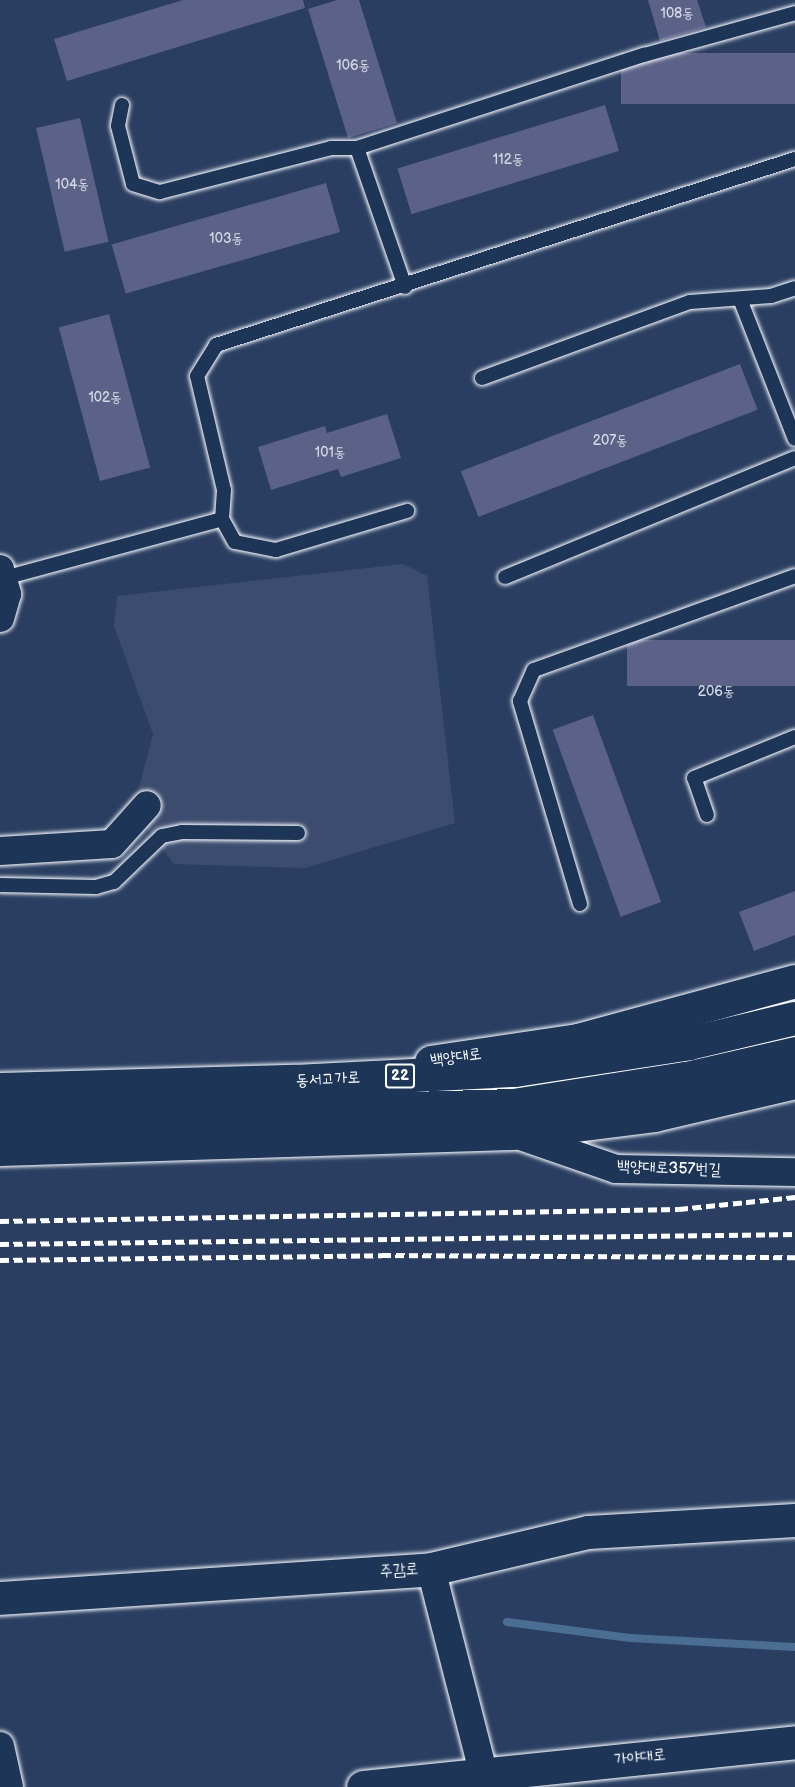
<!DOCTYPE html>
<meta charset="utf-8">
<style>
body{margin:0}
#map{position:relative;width:795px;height:1787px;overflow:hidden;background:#293e61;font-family:"Balsamiq Sans","Poor Story",sans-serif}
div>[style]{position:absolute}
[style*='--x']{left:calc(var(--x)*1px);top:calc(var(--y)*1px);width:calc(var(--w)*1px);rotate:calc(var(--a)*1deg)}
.built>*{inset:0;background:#3c4c6f}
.stream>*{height:8px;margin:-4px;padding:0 4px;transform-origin:4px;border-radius:4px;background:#4a6e91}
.building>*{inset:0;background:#5b6187;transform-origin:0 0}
.roads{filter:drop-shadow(0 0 2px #fff) drop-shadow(0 0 2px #fff)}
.lane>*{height:14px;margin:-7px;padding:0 7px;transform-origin:7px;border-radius:7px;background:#1d3557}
.street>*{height:28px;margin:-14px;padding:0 14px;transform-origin:14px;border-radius:14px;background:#1d3557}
.secondary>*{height:33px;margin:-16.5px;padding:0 16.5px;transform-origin:16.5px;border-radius:16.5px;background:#1d3557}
.highway>*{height:33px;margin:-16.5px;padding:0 16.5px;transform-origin:16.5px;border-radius:16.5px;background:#1d3557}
.rail>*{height:4.5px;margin-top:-2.25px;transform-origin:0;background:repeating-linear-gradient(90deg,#fff 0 9px,transparent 0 13.5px)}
span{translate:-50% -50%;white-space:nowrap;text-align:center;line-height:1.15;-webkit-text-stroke:4.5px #1d3557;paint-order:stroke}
.number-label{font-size:14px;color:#d6d8e1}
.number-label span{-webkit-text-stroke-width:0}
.shield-label span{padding:2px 4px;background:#1d3557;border:2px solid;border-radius:4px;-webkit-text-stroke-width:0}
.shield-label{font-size:15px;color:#fff;font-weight:700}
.street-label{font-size:16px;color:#fff}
</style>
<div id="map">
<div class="built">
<i style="clip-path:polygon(403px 564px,427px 576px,455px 823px,305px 868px,174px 864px,133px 810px,153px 734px,114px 626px,117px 596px)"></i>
</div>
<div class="stream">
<i style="--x:507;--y:1622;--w:124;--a:7.4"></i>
<i style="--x:630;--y:1638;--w:165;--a:3.1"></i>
</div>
<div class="building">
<i style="clip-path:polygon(183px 0,303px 0,305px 8px,67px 81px,54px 39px)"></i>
<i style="clip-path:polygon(337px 0,359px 0,397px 123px,348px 138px,308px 9px)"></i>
<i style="clip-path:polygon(648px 0,697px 0,706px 27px,660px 41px)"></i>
<i style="left:795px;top:53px;width:51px;height:174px;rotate:90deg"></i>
<i style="left:605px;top:105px;width:48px;height:217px;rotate:73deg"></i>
<i style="left:80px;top:118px;width:127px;height:45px;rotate:77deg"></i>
<i style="left:326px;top:183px;width:51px;height:223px;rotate:74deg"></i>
<i style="left:109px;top:314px;width:159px;height:52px;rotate:75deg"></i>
<i style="left:740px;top:364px;width:49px;height:299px;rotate:69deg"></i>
<i style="clip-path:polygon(387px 414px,401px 458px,341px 477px,338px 469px,271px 490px,258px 447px,325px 426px,327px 433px)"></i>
<i style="left:795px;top:640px;width:46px;height:168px;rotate:90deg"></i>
<i style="left:593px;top:715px;width:199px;height:43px;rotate:70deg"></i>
<i style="clip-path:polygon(795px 891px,795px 935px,754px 951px,739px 912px)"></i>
</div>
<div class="roads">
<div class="lane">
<i style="--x:122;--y:105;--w:21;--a:101"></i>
<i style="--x:118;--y:126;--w:60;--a:75.5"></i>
<i style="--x:133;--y:184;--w:28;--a:17"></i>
<i style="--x:160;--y:192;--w:177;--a:-14.4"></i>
<i style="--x:331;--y:148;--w:26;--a:0"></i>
<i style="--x:357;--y:148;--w:302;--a:-18"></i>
<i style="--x:644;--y:55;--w:157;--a:-15.5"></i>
<i style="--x:357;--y:148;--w:147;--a:70.9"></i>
<i style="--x:740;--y:299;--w:150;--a:68.6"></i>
<i style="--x:482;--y:378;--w:221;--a:-20.1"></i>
<i style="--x:690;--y:302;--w:81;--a:-4.2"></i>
<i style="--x:771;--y:296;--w:25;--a:-18"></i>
<i style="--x:222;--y:519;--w:26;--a:61"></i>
<i style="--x:235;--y:542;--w:42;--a:11"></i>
<i style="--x:276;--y:550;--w:137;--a:-16.6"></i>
<i style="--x:505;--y:577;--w:313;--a:-22.3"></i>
<i style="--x:4;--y:578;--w:226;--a:-15.1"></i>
<i style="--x:222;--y:519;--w:29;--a:-86"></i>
<i style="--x:224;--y:490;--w:117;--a:-103.3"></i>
<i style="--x:197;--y:376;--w:36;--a:-58"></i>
<i style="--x:216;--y:345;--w:608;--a:-17.81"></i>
<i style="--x:707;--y:815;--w:39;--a:-109"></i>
<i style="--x:694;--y:778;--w:109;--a:-22.1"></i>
<i style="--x:0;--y:885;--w:96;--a:1.2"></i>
<i style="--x:96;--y:887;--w:19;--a:-16"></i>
<i style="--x:114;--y:882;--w:66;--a:-43.8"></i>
<i style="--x:162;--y:836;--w:20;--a:-11"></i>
<i style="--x:182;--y:832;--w:116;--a:0.5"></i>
<i style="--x:580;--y:904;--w:212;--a:-106.5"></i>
<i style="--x:520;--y:701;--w:34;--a:-66"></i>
<i style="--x:534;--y:670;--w:277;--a:-19.8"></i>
</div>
<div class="street">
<i style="--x:0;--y:569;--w:26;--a:74"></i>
<i style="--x:7;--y:594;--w:25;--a:106"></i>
<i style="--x:0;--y:851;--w:112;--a:-3.6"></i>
<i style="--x:112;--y:844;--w:52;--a:-48.1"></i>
<i style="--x:512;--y:1133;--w:110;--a:19.1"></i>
<i style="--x:616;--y:1169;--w:179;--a:1"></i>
<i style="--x:431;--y:1569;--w:213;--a:75.6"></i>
<i style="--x:0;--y:1746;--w:42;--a:77.6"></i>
</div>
<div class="secondary">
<i style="--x:431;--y:1062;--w:149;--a:-8.5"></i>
<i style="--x:578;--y:1040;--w:225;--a:-15.2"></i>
<i style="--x:0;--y:1149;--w:512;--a:-1.79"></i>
<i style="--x:512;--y:1133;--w:143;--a:-7.2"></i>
<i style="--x:654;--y:1115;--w:145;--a:-13.2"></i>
<i style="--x:0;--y:1598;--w:432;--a:-3.8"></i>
<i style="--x:431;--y:1569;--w:161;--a:-13.3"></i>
<i style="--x:588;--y:1532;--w:207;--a:-3.3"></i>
<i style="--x:363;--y:1787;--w:434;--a:-5.9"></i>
</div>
<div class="highway">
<i style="--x:0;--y:1089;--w:295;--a:-1.6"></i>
<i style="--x:295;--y:1081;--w:220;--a:-2.9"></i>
<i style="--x:515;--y:1070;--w:176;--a:-8.8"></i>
<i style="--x:689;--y:1043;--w:109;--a:-13.3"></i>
<i style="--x:0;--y:1120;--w:513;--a:-1.67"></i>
<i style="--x:513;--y:1105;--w:175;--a:-8.9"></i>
<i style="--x:686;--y:1078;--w:112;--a:-12.9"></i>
</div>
</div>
<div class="rail">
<i style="--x:0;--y:1221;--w:679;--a:-1.01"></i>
<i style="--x:679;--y:1209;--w:117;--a:-5.9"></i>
<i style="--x:0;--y:1244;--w:795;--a:-0.72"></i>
<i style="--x:0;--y:1260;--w:382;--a:-0.7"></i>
<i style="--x:382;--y:1255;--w:413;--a:0.3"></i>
</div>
<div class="number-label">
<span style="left:677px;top:14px">108동</span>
<span style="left:353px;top:66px">106동</span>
<span style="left:508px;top:160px">112동</span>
<span style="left:72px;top:185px">104동</span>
<span style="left:226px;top:239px">103동</span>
<span style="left:105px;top:398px">102동</span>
<span style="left:610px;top:441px">207동</span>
<span style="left:330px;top:453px">101동</span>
<span style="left:716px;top:692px">206동</span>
</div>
<div class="shield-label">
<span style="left:400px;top:1076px">22</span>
</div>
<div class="street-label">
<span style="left:456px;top:1058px;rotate:-8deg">백양대로</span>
<span style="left:328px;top:1080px;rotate:-3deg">동서고가로</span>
<span style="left:669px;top:1169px;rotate:2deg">백양대로357번길</span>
<span style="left:399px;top:1571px;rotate:-4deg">주감로</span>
<span style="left:640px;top:1758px;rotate:-6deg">가야대로</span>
</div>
</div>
